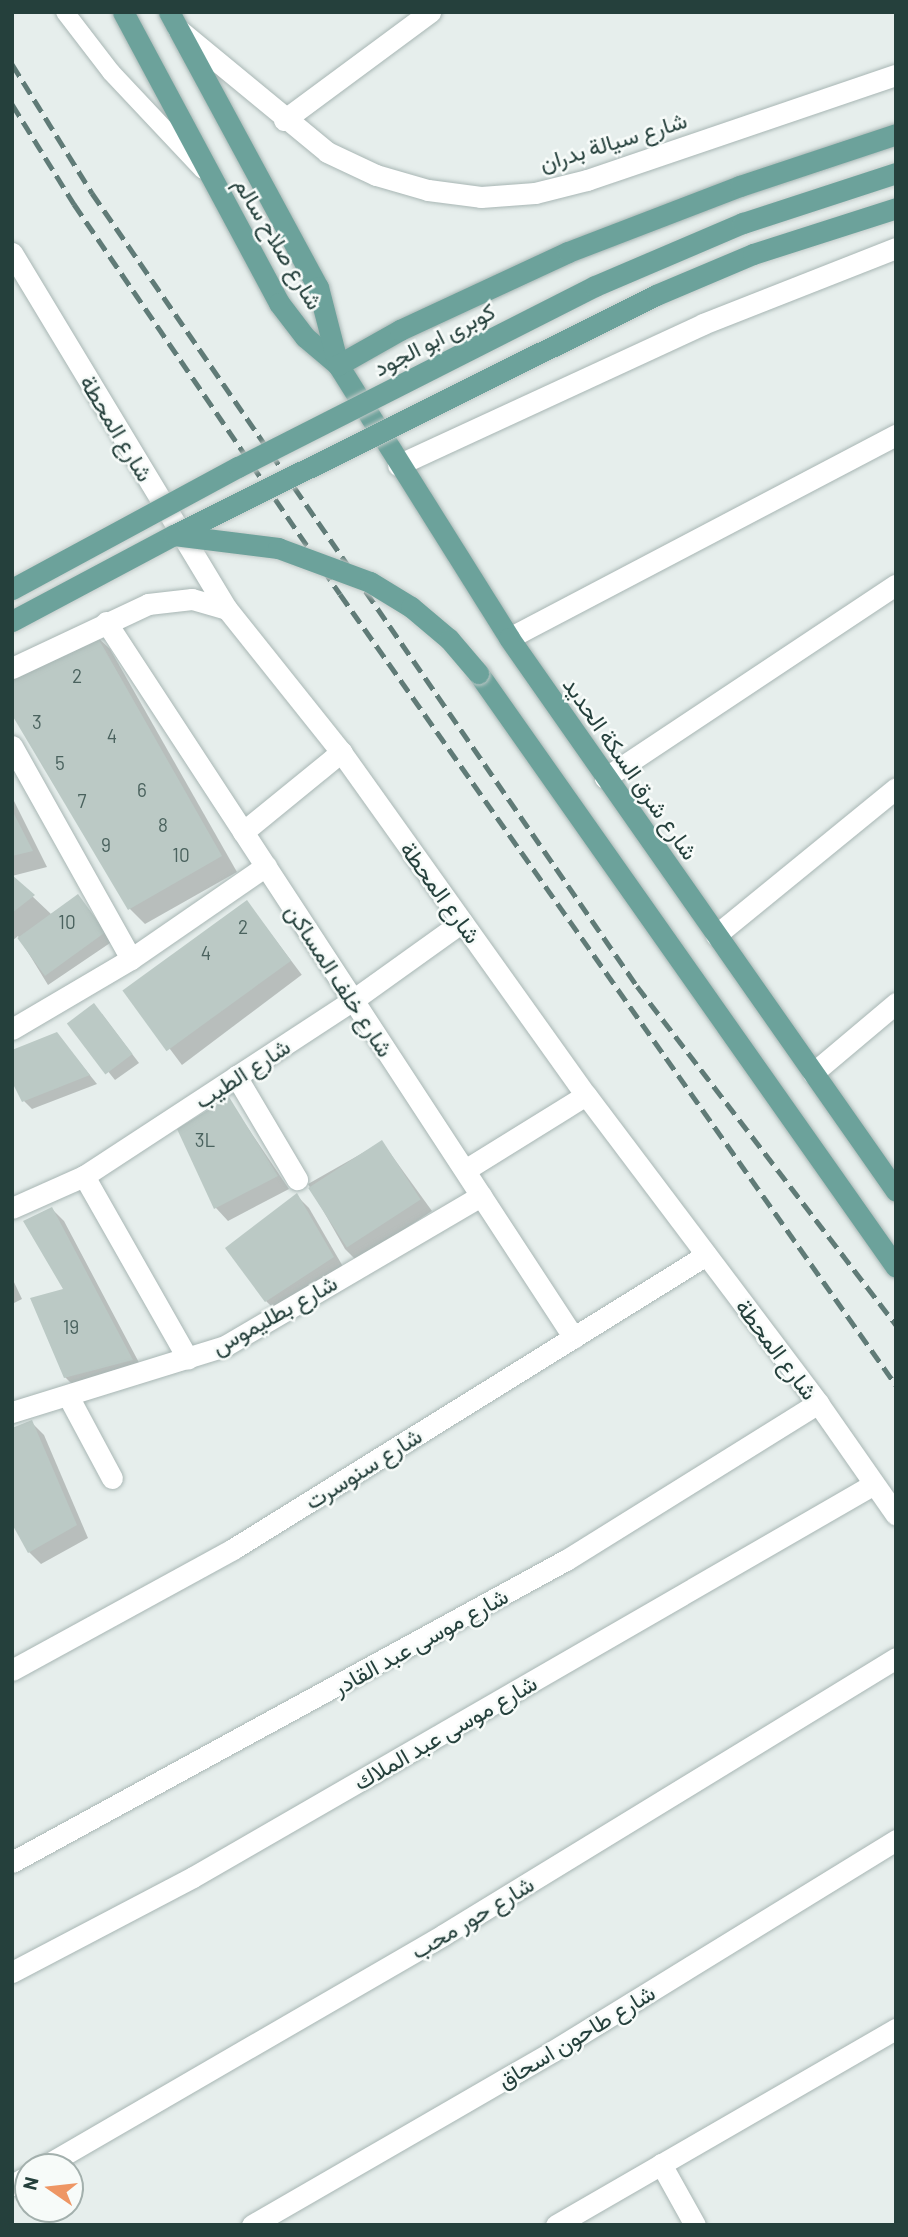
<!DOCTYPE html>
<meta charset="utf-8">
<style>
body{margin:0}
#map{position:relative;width:908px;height:2237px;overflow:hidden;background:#e6eeec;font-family:Barlow,Vazirmatn,sans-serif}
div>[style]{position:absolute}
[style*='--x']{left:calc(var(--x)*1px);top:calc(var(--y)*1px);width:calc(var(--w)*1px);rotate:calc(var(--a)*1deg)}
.shadow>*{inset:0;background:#0003;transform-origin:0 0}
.building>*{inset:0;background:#bbc9c5;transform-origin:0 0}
.roads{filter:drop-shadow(0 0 2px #a8b6b4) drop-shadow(0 0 2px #a8b6b4)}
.lane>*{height:18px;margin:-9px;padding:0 9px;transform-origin:9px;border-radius:9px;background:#fff}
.street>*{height:21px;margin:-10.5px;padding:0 10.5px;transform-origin:10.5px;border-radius:10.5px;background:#fff}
.secondary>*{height:21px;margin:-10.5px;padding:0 10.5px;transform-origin:10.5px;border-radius:10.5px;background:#fff}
.primary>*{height:21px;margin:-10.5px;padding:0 10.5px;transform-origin:10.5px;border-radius:10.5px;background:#6ca29b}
.rail>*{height:5px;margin-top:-2.5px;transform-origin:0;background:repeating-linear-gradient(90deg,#607b77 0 14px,transparent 0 21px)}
.bridges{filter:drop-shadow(0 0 2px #c2cac8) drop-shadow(0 0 2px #c2cac8)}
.primary-bridge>*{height:21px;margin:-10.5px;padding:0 10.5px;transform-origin:10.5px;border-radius:10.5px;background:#6ca29b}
span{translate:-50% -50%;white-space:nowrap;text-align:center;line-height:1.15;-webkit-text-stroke:5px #f7fbf9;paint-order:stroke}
.number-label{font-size:19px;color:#4a625e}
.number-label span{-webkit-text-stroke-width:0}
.street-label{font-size:23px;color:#25403c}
.frame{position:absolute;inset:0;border:14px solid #25403c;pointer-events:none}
.north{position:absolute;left:14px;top:2153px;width:70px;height:70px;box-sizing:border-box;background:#f7fbf9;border:2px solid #a3b0ad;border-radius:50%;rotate:284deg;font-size:19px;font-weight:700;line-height:28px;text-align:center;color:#25403c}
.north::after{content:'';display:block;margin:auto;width:24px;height:32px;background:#ee9664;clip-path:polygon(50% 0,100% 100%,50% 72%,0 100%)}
</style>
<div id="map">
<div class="shadow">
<i style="clip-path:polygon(94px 634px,110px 649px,237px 872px,145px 924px,130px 909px)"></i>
<i style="clip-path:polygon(12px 797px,47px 867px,12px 876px)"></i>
<i style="clip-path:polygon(12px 877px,51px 914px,78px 896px,113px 941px,48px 985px,18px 936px,12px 941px)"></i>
<i style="left:247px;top:902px;width:91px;height:150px;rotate:53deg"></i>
<i style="clip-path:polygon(102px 1014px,139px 1063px,115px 1080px,69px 1023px)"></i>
<i style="clip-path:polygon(57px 1034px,97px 1084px,32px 1109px,24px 1101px)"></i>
<i style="clip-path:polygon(229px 1100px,289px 1189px,228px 1221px,216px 1208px,179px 1130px)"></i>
<i style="clip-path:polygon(382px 1142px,432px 1211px,357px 1261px,345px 1249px,308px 1184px)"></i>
<i style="clip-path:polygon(297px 1196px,309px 1208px,345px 1270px,278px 1313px,266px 1301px)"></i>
<i style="clip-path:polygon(52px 1209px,64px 1221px,144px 1372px,77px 1389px,65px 1377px,66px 1290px)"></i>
<i style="clip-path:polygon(12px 1278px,22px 1299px,12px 1304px)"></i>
<i style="clip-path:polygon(31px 1422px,44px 1435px,88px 1538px,41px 1564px,29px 1552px)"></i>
</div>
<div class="building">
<i style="clip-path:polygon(94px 631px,222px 856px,128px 910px,12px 715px,12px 673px)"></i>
<i style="clip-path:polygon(12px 810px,33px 851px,12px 856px)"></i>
<i style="clip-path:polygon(12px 875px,35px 895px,12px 913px)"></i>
<i style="left:78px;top:894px;width:47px;height:75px;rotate:54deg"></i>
<i style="left:247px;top:900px;width:75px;height:154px;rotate:54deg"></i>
<i style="left:94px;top:1003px;width:64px;height:34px;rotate:53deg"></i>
<i style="clip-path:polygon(57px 1032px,90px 1075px,22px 1102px,12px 1082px,12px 1050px)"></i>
<i style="clip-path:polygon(229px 1097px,278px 1176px,214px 1209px,177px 1129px)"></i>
<i style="left:382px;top:1140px;width:71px;height:88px;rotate:57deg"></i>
<i style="clip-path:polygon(297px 1193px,334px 1257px,265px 1302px,225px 1248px)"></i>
<i style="clip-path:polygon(52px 1207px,133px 1360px,64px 1378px,30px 1298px,63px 1289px,23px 1221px)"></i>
<i style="clip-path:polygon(32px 1420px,77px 1525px,28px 1553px,12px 1524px,12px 1428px)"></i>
</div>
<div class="roads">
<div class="lane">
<i style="--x:65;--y:12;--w:76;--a:52.5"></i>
<i style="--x:111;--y:72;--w:134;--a:46.8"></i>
</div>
<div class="street">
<i style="--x:178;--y:29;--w:193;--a:39.5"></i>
<i style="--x:327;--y:152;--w:54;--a:25.1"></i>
<i style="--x:376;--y:175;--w:54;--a:16.1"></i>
<i style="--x:428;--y:190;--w:53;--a:7.5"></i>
<i style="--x:481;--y:197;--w:54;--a:-4.2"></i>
<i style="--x:535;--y:193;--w:54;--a:-14"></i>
<i style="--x:587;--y:180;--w:326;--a:-18.8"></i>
<i style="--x:284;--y:120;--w:182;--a:-36.5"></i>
<i style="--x:106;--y:622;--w:855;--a:56.83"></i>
<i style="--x:509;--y:638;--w:437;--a:-27.7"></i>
<i style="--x:12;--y:668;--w:150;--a:-25.2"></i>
<i style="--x:148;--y:604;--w:44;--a:-6.5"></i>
<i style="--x:192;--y:599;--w:36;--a:16"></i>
<i style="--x:12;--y:746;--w:244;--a:60.8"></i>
<i style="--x:605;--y:778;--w:349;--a:-33.6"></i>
<i style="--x:243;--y:832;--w:127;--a:-39.2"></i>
<i style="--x:716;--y:935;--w:232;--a:-39.2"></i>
<i style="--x:12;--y:1029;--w:138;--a:-30.5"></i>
<i style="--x:131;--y:959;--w:164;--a:-34.6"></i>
<i style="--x:813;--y:1073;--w:109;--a:-40.1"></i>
<i style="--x:236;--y:1076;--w:120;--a:59.4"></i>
<i style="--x:465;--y:1170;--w:142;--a:-31.8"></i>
<i style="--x:84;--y:1176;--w:210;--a:60.4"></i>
<i style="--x:12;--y:1208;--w:79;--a:-24"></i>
<i style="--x:84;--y:1176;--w:321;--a:-33.2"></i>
<i style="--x:353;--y:1000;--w:134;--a:-35.6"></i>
<i style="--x:68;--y:1396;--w:93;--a:61.8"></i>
<i style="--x:12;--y:1412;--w:223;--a:-17.2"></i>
<i style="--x:225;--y:1346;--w:297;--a:-30.4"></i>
<i style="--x:12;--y:1670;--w:252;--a:-28.7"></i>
<i style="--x:233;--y:1549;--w:557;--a:-31.86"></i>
<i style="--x:12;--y:1862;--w:631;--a:-28.6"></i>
<i style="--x:566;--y:1560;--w:297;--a:-31.9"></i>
<i style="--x:12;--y:1972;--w:204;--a:-27.7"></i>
<i style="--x:193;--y:1877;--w:786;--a:-29.99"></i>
<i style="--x:661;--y:2164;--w:70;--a:60.9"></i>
<i style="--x:43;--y:2167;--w:462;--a:-30.1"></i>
<i style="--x:443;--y:1935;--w:531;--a:-31.44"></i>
<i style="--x:12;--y:2185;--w:18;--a:-29"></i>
<i style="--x:252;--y:2225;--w:348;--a:-30"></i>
<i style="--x:553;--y:2051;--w:403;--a:-31.6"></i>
<i style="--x:556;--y:2225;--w:392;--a:-30"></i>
</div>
<div class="secondary">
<i style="--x:12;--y:253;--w:416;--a:58.9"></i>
<i style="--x:227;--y:609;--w:183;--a:51.4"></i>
<i style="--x:341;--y:752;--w:422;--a:54.5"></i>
<i style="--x:586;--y:1095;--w:386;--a:53"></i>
<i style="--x:818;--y:1403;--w:136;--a:55.1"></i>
<i style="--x:398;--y:465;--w:336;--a:-24.8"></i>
<i style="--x:703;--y:324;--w:207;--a:-21.5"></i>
</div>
<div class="primary">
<i style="--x:123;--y:12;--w:330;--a:61.8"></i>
<i style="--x:279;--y:303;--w:43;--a:52.6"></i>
<i style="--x:305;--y:337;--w:43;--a:40.3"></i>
<i style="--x:338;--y:365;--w:322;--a:57.9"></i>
<i style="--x:509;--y:638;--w:675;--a:55.01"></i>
<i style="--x:169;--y:12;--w:313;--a:61.6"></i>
<i style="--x:318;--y:287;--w:81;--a:75.6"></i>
<i style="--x:338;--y:365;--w:71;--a:-29.4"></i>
<i style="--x:400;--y:330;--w:185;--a:-24.9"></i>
<i style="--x:568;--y:252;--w:184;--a:-21"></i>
<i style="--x:740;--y:186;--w:164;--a:-18.4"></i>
<i style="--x:478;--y:673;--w:726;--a:54.87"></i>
</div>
</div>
<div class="rail">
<i style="--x:12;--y:64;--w:152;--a:58.2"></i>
<i style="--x:92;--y:193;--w:962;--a:55.5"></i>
<i style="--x:637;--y:986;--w:427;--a:52.6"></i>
<i style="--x:12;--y:104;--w:118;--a:58.2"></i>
<i style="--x:74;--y:204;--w:472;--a:55.7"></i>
<i style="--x:340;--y:594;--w:967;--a:54.9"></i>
</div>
<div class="bridges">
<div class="primary-bridge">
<i style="--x:174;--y:535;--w:105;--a:7.1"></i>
<i style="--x:278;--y:548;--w:98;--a:20.3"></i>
<i style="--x:370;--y:582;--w:48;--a:31.4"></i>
<i style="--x:411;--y:607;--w:50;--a:40.1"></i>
<i style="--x:449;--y:639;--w:45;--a:49.5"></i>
<i style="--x:12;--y:589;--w:257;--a:-28.4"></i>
<i style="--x:238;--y:467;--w:400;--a:-26.9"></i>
<i style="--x:595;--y:286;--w:161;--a:-23.1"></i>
<i style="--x:743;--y:223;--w:161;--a:-18.1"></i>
<i style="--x:12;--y:621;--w:183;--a:-28"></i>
<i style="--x:174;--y:535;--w:538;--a:-26.47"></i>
<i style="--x:656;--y:295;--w:105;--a:-22.9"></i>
<i style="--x:753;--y:254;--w:150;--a:-17.8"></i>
</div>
</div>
<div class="number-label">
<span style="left:77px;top:676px">2</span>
<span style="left:37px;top:722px">3</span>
<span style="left:112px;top:736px">4</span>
<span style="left:60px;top:763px">5</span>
<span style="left:142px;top:790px">6</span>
<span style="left:82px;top:801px">7</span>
<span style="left:163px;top:825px">8</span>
<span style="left:106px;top:845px">9</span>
<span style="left:181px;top:855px">10</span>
<span style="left:67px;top:922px">10</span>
<span style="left:243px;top:927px">2</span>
<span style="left:206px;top:953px">4</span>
<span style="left:205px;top:1140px">3L</span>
<span style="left:71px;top:1327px">19</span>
</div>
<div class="street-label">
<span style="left:613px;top:141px;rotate:-17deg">شارع سيالة بدران</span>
<span style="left:279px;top:243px;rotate:59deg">شارع صلاح سالم</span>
<span style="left:434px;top:339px;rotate:-27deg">كوبرى ابو الجود</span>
<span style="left:117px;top:428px;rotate:59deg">شارع المحطة</span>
<span style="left:631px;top:768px;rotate:55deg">شارع شرق السكة الحديد</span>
<span style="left:441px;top:892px;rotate:54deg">شارع المحطة</span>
<span style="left:340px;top:980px;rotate:57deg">شارع خلف المساكن</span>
<span style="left:242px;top:1073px;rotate:-33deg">شارع الطيب</span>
<span style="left:274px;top:1314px;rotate:-29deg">شارع بطليموس</span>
<span style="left:777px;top:1349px;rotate:53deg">شارع المحطة</span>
<span style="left:363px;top:1468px;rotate:-32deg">شارع سنوسرت</span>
<span style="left:420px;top:1641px;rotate:-29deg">شارع موسى عبد القادر</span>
<span style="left:445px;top:1732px;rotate:-30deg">شارع موسى عبد الملاك</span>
<span style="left:472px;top:1917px;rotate:-31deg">شارع حور محب</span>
<span style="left:576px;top:2036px;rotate:-31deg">شارع طاحون اسحاق</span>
</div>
<div class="frame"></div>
<div class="north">N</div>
</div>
